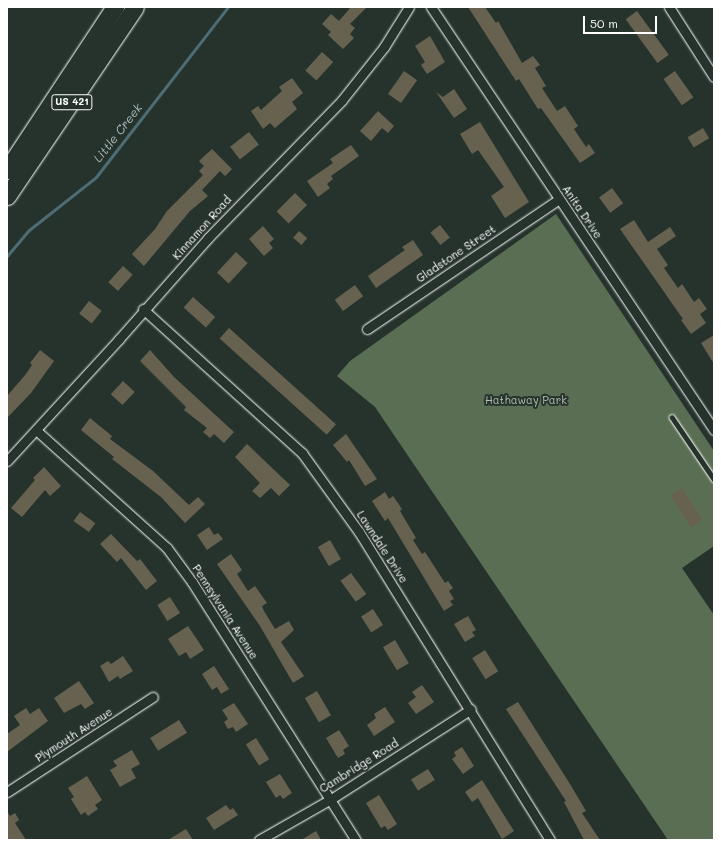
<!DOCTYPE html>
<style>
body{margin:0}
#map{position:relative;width:721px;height:847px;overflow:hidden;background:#26332d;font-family:Mali,sans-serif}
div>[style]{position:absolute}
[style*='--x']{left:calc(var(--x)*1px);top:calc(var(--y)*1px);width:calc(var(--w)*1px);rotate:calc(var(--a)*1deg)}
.green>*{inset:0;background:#596e52}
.stream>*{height:3px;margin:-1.5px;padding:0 1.5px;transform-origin:1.5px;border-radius:1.5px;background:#4d6c73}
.building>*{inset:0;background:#676250;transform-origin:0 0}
.roads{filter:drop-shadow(0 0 1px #fff) drop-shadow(0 0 1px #fff)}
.service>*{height:4.5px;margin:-2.25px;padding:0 2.25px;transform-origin:2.25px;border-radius:2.25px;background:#26332d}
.minor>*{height:9px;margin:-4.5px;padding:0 4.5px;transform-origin:4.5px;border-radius:4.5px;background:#26332d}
.motorway>*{height:17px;margin:-8.5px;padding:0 8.5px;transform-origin:8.5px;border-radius:8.5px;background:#26332d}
span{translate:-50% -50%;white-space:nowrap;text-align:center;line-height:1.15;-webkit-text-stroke:4px #26332d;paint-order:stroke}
.shield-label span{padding:1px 3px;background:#26332d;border:1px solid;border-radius:3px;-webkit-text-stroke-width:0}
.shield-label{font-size:10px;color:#fff;font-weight:700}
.street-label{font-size:11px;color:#fff}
.park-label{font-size:11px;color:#b4beb1}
.water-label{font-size:12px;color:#afbdc0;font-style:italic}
.frame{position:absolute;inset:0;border:8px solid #fff;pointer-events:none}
.scale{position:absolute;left:583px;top:16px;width:74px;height:18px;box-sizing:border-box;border:2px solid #fff;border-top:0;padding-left:5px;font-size:12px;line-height:14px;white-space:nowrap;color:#fff;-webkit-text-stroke:3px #26332d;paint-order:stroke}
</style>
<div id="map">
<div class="green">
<i style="clip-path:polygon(556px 214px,714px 451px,714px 546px,682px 568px,714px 615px,714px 840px,668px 840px,375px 407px,337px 376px,350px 361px)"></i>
</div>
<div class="stream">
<i style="--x:7;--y:256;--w:34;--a:-50"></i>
<i style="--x:29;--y:230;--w:85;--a:-38.3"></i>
<i style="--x:96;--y:177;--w:215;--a:-52.2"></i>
</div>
<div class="building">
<i style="clip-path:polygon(351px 7px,367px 7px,350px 24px,355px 28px,350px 34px,354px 38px,343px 49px,328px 35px,331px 32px,322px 24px,331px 14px,339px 21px)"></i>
<i style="clip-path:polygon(468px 7px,485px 7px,496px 23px,498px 21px,522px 63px,533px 56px,540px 65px,535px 68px,546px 86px,542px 88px,557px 111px,565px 106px,578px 126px,574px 129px,586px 147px,589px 144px,595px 153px,580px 163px,541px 108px,538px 109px,519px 79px,516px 81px)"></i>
<i style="left:637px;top:11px;width:54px;height:14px;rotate:54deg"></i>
<i style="clip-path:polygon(430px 36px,445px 62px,427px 74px,421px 65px,425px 62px,415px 46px)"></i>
<i style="left:322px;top:52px;width:15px;height:25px;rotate:42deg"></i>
<i style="left:404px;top:71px;width:16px;height:28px;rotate:35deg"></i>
<i style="left:675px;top:71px;width:32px;height:14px;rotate:55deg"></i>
<i style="clip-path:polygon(292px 78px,303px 93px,292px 102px,297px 109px,275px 128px,270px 123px,263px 129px,251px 111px,258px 106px,261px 110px,282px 91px,279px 87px)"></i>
<i style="clip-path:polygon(454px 89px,467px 109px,454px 118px,436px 92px,443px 97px)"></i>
<i style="clip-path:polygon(378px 111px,394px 126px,388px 133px,382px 128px,371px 141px,360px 131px)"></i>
<i style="clip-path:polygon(480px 122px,529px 202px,505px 218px,491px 196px,504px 187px,478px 150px,472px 154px,460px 134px)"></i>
<i style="left:703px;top:128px;width:12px;height:18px;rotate:59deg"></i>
<i style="left:249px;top:132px;width:16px;height:24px;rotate:52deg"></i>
<i style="clip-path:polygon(351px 145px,359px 156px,331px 176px,333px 179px,327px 184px,330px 188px,318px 197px,307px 181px,333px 163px,330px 159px)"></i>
<i style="clip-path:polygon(212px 149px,232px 169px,225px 176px,220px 171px,202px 190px,208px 196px,190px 211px,144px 266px,132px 254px,155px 229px,167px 211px,203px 175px,199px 171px,204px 166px,199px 161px)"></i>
<i style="left:612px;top:188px;width:19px;height:16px;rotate:54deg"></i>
<i style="left:295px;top:193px;width:17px;height:26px;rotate:45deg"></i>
<i style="clip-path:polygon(634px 220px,648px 242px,670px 227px,676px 236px,657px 249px,668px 265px,664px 268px,678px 288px,682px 284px,694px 302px,699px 298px,707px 309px,700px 314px,706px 323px,691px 334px,681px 320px,683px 319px,620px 229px)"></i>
<i style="left:440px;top:225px;width:16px;height:12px;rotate:52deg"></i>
<i style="clip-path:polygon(263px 226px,274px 239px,269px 243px,273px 248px,264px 256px,249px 239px)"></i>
<i style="left:299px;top:231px;width:11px;height:9px;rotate:41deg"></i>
<i style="clip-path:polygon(413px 240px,423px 255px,376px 288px,368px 276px,395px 257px,405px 250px,402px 247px)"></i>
<i style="left:236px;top:252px;width:16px;height:28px;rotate:43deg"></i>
<i style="left:123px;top:266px;width:13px;height:22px;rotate:42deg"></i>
<i style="left:355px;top:285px;width:14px;height:25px;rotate:54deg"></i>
<i style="left:193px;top:297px;width:30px;height:14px;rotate:42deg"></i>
<i style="left:89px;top:301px;width:16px;height:16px;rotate:38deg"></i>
<i style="left:229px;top:328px;width:144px;height:14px;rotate:42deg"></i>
<i style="clip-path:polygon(714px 335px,714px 364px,701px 343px)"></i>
<i style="clip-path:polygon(40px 350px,54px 361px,31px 393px,7px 418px,7px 396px,26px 374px,32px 365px,30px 363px)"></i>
<i style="clip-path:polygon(150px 350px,174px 377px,234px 432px,224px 443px,214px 434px,210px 438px,203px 432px,207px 428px,184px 410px,186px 407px,140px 361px)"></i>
<i style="left:123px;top:381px;width:16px;height:18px;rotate:43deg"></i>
<i style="clip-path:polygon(90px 418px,112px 436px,110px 439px,153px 471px,189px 505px,198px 497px,205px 504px,185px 523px,161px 497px,112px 459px,114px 457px,81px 430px)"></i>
<i style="clip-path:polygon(346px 434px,377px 479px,365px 486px,349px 460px,347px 462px,333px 445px)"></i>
<i style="clip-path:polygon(247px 444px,290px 485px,279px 496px,271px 488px,260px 498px,252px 491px,260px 483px,235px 457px)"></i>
<i style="clip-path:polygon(44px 467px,61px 486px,50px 496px,45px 490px,22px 517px,11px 508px,35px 480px,33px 478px)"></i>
<i style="left:682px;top:488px;width:38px;height:14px;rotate:57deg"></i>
<i style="clip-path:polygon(385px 492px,389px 499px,393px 496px,402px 509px,400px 511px,416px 538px,413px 540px,422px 554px,425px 552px,445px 583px,448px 581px,453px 588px,449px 591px,454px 599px,450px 601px,453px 605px,444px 611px,388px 518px,385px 521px,372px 501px)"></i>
<i style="left:80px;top:512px;width:19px;height:11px;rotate:36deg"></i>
<i style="clip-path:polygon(209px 527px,214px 535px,218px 533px,223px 539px,207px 550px,197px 535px)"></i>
<i style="clip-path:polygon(111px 534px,137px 561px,140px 559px,157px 581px,146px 590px,121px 558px,117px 562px,100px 544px)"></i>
<i style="left:330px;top:540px;width:22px;height:14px;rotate:60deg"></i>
<i style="clip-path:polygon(231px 554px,242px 570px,237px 574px,248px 591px,255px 586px,267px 603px,262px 606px,264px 611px,275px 629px,289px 621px,294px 630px,281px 642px,304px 676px,293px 683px,260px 626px,217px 564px)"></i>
<i style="left:351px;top:573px;width:26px;height:13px;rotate:54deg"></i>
<i style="left:170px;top:597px;width:19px;height:15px;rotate:58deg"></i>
<i style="left:373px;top:609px;width:19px;height:14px;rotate:58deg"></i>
<i style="clip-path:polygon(468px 616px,476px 630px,472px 632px,475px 636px,465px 642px,454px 624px)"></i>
<i style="clip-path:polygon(188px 626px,204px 650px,190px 659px,186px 652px,179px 656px,168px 639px)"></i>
<i style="left:395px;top:640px;width:27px;height:14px;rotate:59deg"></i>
<i style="left:485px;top:650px;width:25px;height:15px;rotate:58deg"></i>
<i style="clip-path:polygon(123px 656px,133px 671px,120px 679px,118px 676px,109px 682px,100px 666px,108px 661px,111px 664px)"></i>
<i style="clip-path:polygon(214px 666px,229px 689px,221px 694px,217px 687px,212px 690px,202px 674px)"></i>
<i style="clip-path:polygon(79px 681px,94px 703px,85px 709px,81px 704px,64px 713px,54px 698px)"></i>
<i style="clip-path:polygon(422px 685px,434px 702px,416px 714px,408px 703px,416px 697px,412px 692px)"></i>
<i style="left:317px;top:691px;width:28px;height:14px;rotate:60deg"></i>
<i style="clip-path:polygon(518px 702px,570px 784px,586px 811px,582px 813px,600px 840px,584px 840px,564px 802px,566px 801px,506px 709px)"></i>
<i style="clip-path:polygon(234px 703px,248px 724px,236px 732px,233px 727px,228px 729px,224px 722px,228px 719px,222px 710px)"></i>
<i style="clip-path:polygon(385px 707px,395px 722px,374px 736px,367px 725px,376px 718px,374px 714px)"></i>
<i style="clip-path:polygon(26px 708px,30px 714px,39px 708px,48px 721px,7px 752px,7px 734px,20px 725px,14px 716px)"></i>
<i style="left:179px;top:720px;width:15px;height:34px;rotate:58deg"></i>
<i style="clip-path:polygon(339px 730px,349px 746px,343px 750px,345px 754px,338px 758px,326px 738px)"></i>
<i style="left:256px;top:738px;width:25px;height:12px;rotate:58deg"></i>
<i style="clip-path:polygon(462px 747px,474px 766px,463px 774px,452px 759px,456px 756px,454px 752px)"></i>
<i style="clip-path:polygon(132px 750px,140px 764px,131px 769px,136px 778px,120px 787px,110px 770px,117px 766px,113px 761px)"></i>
<i style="left:428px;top:769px;width:13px;height:20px;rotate:58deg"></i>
<i style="clip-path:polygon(280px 774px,292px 793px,283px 799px,280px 795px,276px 798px,266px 782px)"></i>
<i style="clip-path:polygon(87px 776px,102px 800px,95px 805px,98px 809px,88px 816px,85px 812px,81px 815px,71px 799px,74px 797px,68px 788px)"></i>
<i style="clip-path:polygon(482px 780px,514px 831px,502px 839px,478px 798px,472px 802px,465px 792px)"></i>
<i style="clip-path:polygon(379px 795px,397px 824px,388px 830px,385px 826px,381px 828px,366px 803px)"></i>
<i style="clip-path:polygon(226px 805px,230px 810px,233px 808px,238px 815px,214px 830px,206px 818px)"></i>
<i style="clip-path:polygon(7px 811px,10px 816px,15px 813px,19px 820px,15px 823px,26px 840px,7px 840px)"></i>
<i style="clip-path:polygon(186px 829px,193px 840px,168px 840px)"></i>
<i style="clip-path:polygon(316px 831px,321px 840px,301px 840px)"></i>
</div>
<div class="roads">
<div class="service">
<i style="--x:672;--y:417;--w:75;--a:55.9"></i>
</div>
<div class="minor">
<i style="--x:431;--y:7;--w:509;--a:56.22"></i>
<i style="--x:669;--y:7;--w:83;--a:57.3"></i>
<i style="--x:143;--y:309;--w:215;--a:42.2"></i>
<i style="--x:302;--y:453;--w:97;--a:54.2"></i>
<i style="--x:359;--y:532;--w:362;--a:58.2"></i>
<i style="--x:367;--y:329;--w:232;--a:-34.1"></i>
<i style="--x:36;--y:430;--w:176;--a:42"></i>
<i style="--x:167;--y:548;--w:42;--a:53.7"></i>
<i style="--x:192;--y:582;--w:306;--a:57.6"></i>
<i style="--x:7;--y:461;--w:166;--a:-47.4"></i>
<i style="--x:119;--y:339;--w:135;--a:-48.6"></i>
<i style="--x:208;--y:238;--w:192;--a:-45.8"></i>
<i style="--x:342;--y:100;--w:68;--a:-51.6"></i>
<i style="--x:384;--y:47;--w:47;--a:-58"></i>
<i style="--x:7;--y:792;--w:174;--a:-33.1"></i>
<i style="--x:259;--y:840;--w:83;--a:-29.7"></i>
<i style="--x:331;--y:799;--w:166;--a:-32.7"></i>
</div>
<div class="motorway">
<i style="--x:7;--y:170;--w:196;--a:-56.5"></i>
<i style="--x:7;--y:196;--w:228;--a:-55.9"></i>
</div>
</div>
<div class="shield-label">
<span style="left:72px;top:102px">US 421</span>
</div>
<div class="street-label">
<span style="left:582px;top:212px;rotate:56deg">Anita Drive</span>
<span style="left:202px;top:228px;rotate:-48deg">Kinnamon Road</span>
<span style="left:456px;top:254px;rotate:-34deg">Gladstone Street</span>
<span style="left:382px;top:547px;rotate:57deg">Lawndale Drive</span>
<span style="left:225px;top:612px;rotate:57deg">Pennsylvania Avenue</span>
<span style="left:74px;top:735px;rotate:-33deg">Plymouth Avenue</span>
<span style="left:359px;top:766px;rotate:-32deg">Cambridge Road</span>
</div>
<div class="park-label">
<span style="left:526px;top:400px">Hathaway Park</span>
</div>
<div class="water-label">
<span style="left:118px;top:133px;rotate:-52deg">Little Creek</span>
</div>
<div class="frame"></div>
<div class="scale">50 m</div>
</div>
